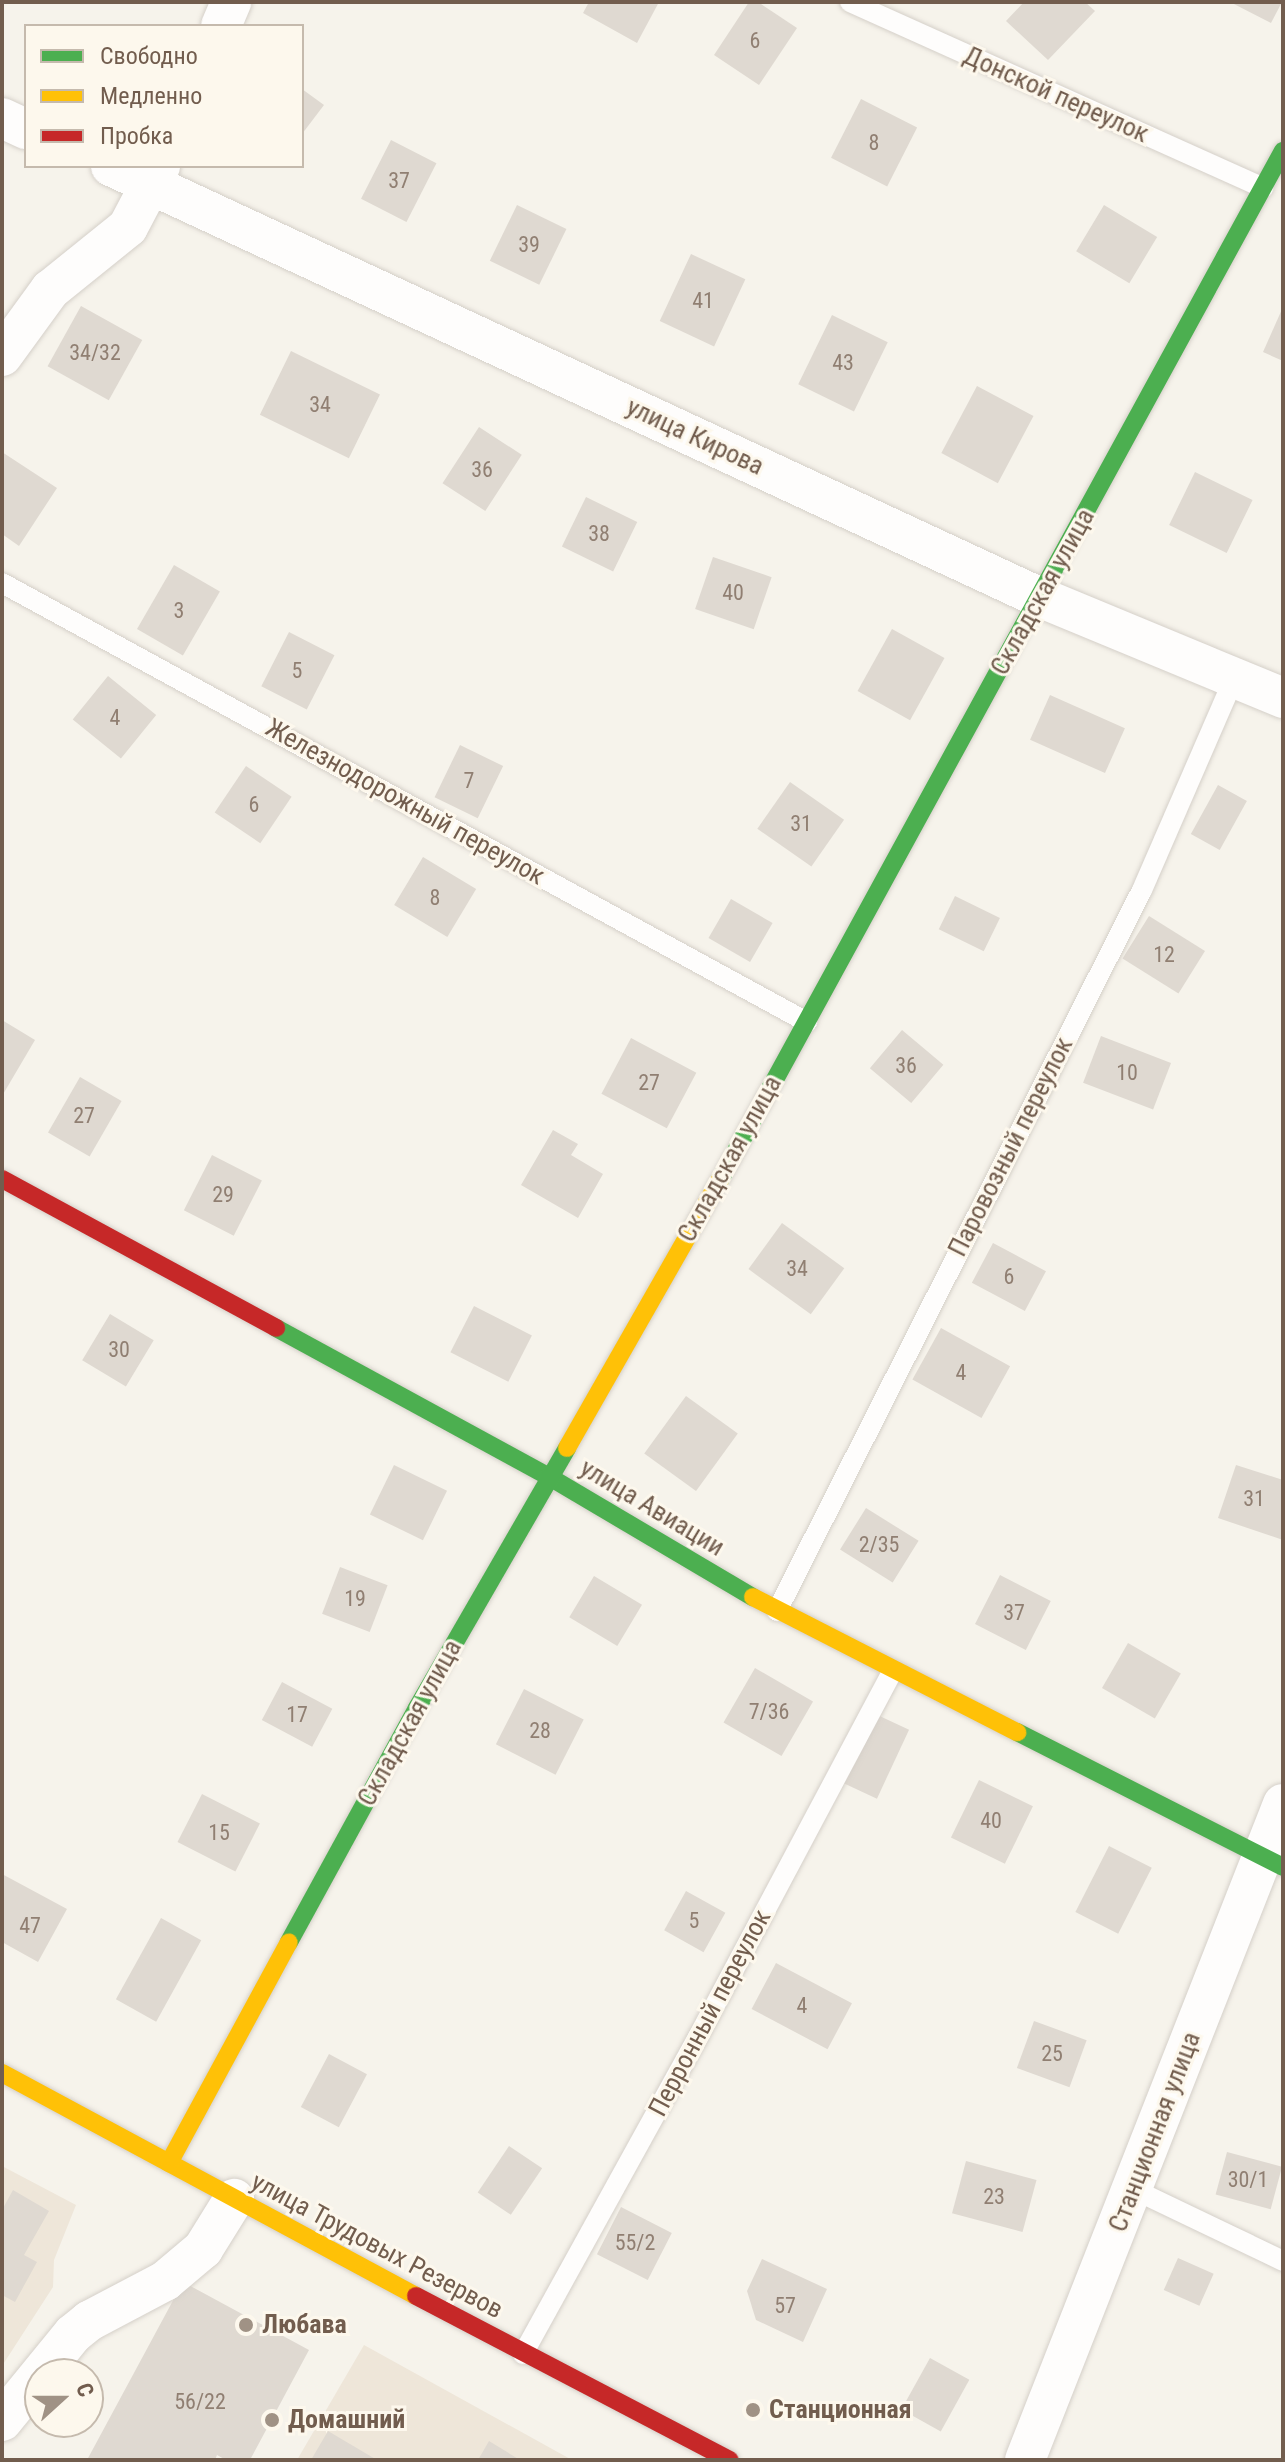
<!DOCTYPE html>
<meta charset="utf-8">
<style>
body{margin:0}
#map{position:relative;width:1285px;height:2462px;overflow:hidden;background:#f6f3eb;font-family:"Roboto Condensed",sans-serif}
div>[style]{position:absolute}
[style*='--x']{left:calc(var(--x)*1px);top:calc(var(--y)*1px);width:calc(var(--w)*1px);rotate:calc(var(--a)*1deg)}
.residential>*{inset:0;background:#eee6d9}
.building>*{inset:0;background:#dfd9d1;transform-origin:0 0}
.roads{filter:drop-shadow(0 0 2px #d5d0c9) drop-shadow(0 0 2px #d5d0c9)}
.lane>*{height:20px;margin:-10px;padding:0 10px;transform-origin:10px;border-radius:10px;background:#fefdfc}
.street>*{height:40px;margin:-20px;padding:0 20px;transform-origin:20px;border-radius:20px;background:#fefdfc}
.fast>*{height:18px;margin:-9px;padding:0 9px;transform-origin:9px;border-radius:9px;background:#4caf50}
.slow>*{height:18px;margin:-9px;padding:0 9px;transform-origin:9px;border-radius:9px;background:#ffc107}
.jam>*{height:18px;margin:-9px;padding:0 9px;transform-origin:9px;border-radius:9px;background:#c62828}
.dots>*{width:22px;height:22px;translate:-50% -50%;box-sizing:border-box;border:4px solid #fdf8ed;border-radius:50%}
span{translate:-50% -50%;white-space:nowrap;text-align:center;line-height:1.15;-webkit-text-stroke:6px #fdf8ed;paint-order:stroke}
.number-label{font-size:22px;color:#907f72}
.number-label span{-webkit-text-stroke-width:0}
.street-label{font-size:26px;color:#725d4e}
.poi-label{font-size:26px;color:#725d4e;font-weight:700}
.left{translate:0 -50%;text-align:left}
.frame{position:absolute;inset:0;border:4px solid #725d4e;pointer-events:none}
.legend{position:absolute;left:24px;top:24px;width:280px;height:144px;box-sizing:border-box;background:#fdf8ed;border:2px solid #c5baad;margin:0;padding:10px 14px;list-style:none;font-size:24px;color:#725d4e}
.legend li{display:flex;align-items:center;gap:16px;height:40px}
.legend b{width:40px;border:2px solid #c5baad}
.north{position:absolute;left:24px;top:2358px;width:80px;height:80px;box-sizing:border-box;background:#fdf8ed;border:2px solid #c5baad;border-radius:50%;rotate:69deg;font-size:22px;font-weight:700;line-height:32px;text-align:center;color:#725d4e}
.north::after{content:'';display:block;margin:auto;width:28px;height:36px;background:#a09285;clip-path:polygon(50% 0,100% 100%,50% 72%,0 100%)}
</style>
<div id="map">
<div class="residential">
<i style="clip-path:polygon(2px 2166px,76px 2205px,54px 2260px,53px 2287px,2px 2366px)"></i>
<i style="clip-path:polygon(364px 2345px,572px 2460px,297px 2460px)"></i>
</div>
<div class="building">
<i style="clip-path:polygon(589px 2px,659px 2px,637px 43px,583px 13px)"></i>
<i style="clip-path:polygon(749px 2px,758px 2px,797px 28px,759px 85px,714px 55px)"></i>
<i style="clip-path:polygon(1024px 2px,1085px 2px,1095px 11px,1048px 60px,1006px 21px)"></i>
<i style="clip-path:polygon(1230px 2px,1282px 2px,1271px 23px)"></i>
<i style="clip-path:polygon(302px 89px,324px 105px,302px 134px)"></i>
<i style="left:861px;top:99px;width:63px;height:66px;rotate:27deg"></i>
<i style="left:391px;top:140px;width:51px;height:66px;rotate:27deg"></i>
<i style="left:517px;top:205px;width:55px;height:62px;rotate:26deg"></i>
<i style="left:1104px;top:205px;width:62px;height:54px;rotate:31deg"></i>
<i style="left:691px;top:254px;width:60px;height:74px;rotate:25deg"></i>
<i style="left:81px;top:306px;width:70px;height:69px;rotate:29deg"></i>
<i style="clip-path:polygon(1283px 307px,1283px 361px,1263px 352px)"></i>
<i style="left:832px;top:315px;width:62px;height:77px;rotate:26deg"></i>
<i style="left:291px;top:351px;width:99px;height:71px;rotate:26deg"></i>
<i style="left:977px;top:386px;width:64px;height:76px;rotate:28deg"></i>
<i style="left:479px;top:427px;width:51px;height:67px;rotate:33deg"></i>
<i style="clip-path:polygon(2px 452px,57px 488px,19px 546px,2px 534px)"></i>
<i style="left:1195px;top:472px;width:64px;height:59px;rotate:26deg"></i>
<i style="left:586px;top:497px;width:57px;height:55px;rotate:26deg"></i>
<i style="left:713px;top:557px;width:62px;height:55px;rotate:19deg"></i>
<i style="left:174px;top:565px;width:53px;height:74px;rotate:30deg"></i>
<i style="left:892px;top:629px;width:60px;height:71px;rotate:29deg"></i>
<i style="left:289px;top:632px;width:51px;height:61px;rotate:27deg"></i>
<i style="left:108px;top:676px;width:62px;height:56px;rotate:39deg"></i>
<i style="left:1050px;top:695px;width:82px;height:49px;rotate:24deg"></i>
<i style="left:460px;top:745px;width:48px;height:58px;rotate:26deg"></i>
<i style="left:246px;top:766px;width:55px;height:56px;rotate:34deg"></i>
<i style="left:790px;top:782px;width:66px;height:57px;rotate:35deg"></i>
<i style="left:1218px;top:785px;width:33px;height:56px;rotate:29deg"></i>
<i style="left:423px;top:857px;width:62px;height:56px;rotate:31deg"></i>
<i style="left:955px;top:896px;width:50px;height:37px;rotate:26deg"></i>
<i style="left:731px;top:899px;width:48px;height:45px;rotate:30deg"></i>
<i style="left:1149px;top:916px;width:66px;height:50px;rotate:32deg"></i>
<i style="clip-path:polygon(2px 1020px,35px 1040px,2px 1096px)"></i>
<i style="left:902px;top:1030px;width:54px;height:50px;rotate:40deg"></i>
<i style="left:1101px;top:1036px;width:75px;height:50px;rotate:21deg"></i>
<i style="left:631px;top:1038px;width:74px;height:63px;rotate:28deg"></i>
<i style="left:80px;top:1077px;width:48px;height:64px;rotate:30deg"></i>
<i style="clip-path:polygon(553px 1130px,578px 1144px,571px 1155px,603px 1174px,578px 1218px,521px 1185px)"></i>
<i style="left:212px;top:1155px;width:56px;height:62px;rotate:27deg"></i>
<i style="left:782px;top:1223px;width:77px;height:57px;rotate:36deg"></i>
<i style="left:993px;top:1243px;width:60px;height:45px;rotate:28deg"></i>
<i style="left:474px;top:1306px;width:65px;height:52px;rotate:27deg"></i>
<i style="left:110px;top:1314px;width:51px;height:54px;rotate:31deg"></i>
<i style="left:941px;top:1328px;width:79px;height:59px;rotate:29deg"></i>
<i style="left:686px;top:1396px;width:64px;height:71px;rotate:36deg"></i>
<i style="left:394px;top:1465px;width:59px;height:55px;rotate:26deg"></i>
<i style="clip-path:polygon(1236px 1465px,1283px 1480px,1283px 1540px,1218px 1518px)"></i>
<i style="left:866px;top:1508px;width:62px;height:49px;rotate:32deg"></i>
<i style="left:340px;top:1567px;width:51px;height:50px;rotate:21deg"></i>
<i style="left:1000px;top:1575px;width:57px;height:55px;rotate:27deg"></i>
<i style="left:594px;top:1576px;width:56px;height:48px;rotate:31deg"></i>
<i style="left:1128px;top:1643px;width:61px;height:52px;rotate:30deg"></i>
<i style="left:755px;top:1668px;width:67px;height:63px;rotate:30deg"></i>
<i style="left:282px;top:1682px;width:57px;height:43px;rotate:28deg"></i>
<i style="left:524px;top:1689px;width:67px;height:62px;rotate:27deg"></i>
<i style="left:871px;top:1712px;width:42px;height:76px;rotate:25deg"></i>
<i style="left:979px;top:1780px;width:60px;height:64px;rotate:26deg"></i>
<i style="left:202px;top:1794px;width:65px;height:54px;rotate:27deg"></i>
<i style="left:1109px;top:1846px;width:48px;height:74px;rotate:27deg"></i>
<i style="clip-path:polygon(2px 1874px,67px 1909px,38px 1962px,2px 1942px)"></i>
<i style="left:686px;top:1891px;width:45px;height:45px;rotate:29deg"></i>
<i style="left:161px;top:1918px;width:46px;height:93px;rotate:29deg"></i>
<i style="left:776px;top:1963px;width:86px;height:52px;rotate:28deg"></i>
<i style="left:1034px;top:2021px;width:56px;height:50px;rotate:20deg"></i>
<i style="left:329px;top:2054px;width:43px;height:60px;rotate:28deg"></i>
<i style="left:509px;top:2146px;width:40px;height:56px;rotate:34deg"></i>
<i style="left:1227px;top:2152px;width:57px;height:44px;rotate:15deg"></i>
<i style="left:966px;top:2161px;width:73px;height:54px;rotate:15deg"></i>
<i style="clip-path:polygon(13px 2190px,49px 2211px,24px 2255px,37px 2262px,15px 2302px,2px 2295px,2px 2210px)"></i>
<i style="left:621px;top:2207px;width:57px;height:53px;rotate:27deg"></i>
<i style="left:1178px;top:2258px;width:39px;height:35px;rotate:24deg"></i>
<i style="clip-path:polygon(762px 2259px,827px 2289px,803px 2342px,756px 2320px,747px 2291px)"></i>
<i style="clip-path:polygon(183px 2282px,309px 2350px,250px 2460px,226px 2460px,217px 2455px,215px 2460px,87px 2460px)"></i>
<i style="left:930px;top:2358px;width:45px;height:59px;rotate:29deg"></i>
<i style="clip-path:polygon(328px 2431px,377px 2460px,311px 2460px)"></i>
<i style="clip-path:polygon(489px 2441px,520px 2460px,478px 2460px)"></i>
</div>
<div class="roads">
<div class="lane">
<i style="--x:850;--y:2;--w:453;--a:24.2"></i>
<i style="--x:2;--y:583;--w:917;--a:28.61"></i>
<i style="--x:777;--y:1611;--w:808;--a:-63.15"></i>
<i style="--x:1142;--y:890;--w:231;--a:-66.5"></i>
<i style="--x:1133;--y:2189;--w:166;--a:25.6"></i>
<i style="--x:523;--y:2354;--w:362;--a:-61.1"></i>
<i style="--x:698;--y:2037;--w:415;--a:-62"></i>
</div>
<div class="street">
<i style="--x:221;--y:26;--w:26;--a:-67"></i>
<i style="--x:2;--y:118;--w:26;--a:25"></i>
<i style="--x:111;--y:166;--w:1016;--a:24.92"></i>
<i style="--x:1032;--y:594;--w:272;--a:22.5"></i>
<i style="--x:2;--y:356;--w:82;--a:-54"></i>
<i style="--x:50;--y:290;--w:100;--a:-38.9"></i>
<i style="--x:128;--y:227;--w:69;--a:-62.3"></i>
<i style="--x:2;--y:2421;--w:112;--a:-50.8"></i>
<i style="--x:73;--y:2334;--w:21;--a:-39"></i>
<i style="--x:89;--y:2321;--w:86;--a:-27.8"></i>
<i style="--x:165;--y:2281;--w:50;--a:-40.1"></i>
<i style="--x:203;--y:2249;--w:59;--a:-58.2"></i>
<i style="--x:1025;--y:2460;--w:705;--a:-68.53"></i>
</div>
<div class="fast">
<i style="--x:720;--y:1180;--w:1173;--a:-61.32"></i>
<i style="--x:276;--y:1328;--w:310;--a:28.6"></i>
<i style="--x:548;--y:1476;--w:238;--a:30.6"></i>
<i style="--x:1017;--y:1732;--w:298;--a:26.9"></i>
<i style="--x:289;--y:1942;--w:267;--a:-61.3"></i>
<i style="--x:417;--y:1708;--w:300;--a:-60"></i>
</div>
<div class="slow">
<i style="--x:567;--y:1448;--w:309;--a:-60.3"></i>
<i style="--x:753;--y:1597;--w:297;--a:27.1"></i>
<i style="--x:2;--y:2073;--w:470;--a:28.3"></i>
<i style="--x:169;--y:2163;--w:251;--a:-61.5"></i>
</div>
<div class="jam">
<i style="--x:2;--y:1179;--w:312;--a:28.5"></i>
<i style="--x:416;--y:2296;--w:354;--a:27.6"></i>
</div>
</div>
<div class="dots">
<i style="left:246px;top:2325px;background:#a09285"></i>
<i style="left:753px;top:2410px;background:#a09285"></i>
<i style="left:272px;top:2420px;background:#a09285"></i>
</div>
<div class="number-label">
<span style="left:755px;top:41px">6</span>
<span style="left:874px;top:143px">8</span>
<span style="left:399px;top:181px">37</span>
<span style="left:529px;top:245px">39</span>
<span style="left:703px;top:301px">41</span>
<span style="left:95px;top:353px">34/32</span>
<span style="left:843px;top:363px">43</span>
<span style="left:320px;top:405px">34</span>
<span style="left:482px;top:470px">36</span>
<span style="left:599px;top:534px">38</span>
<span style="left:733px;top:593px">40</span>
<span style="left:179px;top:611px">3</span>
<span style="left:297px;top:671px">5</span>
<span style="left:115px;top:718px">4</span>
<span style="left:469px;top:781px">7</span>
<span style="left:254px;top:805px">6</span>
<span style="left:801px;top:824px">31</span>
<span style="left:435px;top:898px">8</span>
<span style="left:1164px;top:955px">12</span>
<span style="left:906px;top:1066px">36</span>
<span style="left:1127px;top:1073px">10</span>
<span style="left:649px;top:1083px">27</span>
<span style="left:84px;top:1116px">27</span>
<span style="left:223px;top:1195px">29</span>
<span style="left:797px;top:1269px">34</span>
<span style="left:1009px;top:1277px">6</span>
<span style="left:119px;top:1350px">30</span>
<span style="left:961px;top:1373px">4</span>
<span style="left:1254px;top:1499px">31</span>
<span style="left:879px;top:1545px">2/35</span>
<span style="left:355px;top:1599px">19</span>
<span style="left:1014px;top:1613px">37</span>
<span style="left:769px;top:1712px">7/36</span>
<span style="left:297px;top:1715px">17</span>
<span style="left:540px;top:1731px">28</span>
<span style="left:991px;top:1821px">40</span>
<span style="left:219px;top:1833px">15</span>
<span style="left:694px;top:1921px">5</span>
<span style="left:30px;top:1926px">47</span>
<span style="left:802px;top:2006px">4</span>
<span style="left:1052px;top:2054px">25</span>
<span style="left:1248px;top:2180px">30/1</span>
<span style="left:994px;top:2197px">23</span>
<span style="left:635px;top:2243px">55/2</span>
<span style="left:785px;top:2306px">57</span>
<span style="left:200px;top:2402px">56/22</span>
</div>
<div class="street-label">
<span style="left:1056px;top:95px;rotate:24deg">Донской переулок</span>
<span style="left:695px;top:437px;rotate:25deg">улица Кирова</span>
<span style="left:1043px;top:592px;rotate:-61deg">Складская улица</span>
<span style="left:405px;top:802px;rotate:29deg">Железнодорожный переулок</span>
<span style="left:1011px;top:1147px;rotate:-63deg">Паровозный переулок</span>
<span style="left:730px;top:1159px;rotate:-61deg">Складская улица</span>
<span style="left:652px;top:1508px;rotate:31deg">улица Авиации</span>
<span style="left:410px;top:1723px;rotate:-61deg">Складская улица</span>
<span style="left:710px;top:2013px;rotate:-62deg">Перронный переулок</span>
<span style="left:1155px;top:2132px;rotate:-69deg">Станционная улица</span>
<span style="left:377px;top:2246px;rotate:28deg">улица Трудовых Резервов</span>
</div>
<div class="poi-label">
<span class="left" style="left:262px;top:2325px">Любава</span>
<span class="left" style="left:769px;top:2410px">Станционная</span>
<span class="left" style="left:288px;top:2420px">Домашний</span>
</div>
<div class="frame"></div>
<ul class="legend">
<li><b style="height:10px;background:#4caf50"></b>Свободно</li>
<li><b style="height:10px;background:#ffc107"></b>Медленно</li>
<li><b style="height:10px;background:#c62828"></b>Пробка</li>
</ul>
<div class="north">С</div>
</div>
